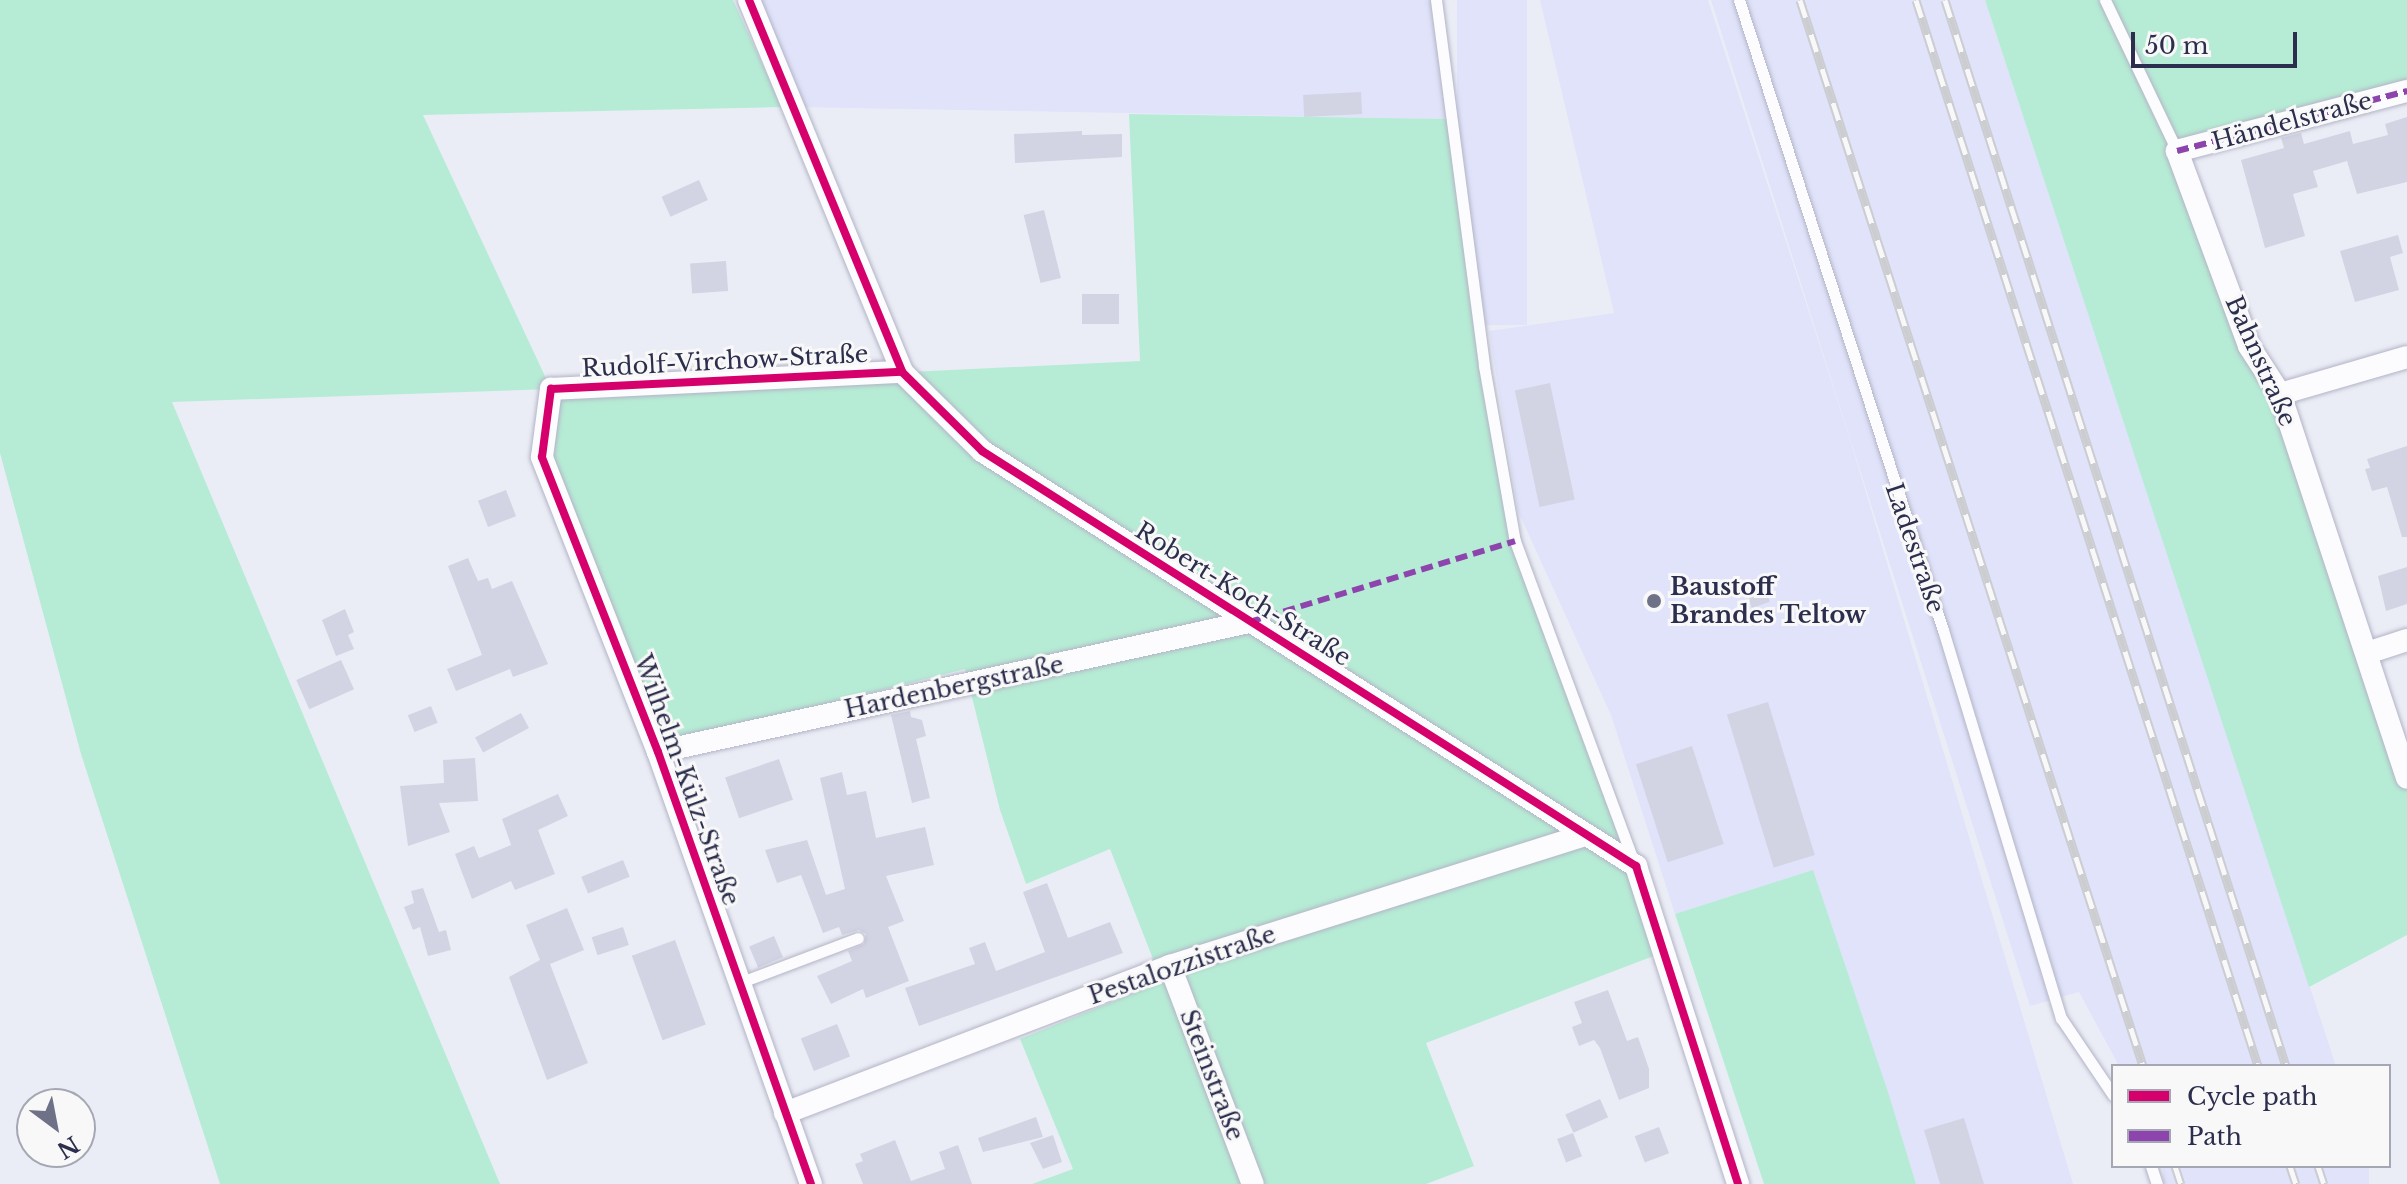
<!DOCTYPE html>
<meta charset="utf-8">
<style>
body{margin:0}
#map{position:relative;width:2407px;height:1184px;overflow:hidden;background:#ebedf6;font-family:"Libre Baskerville",serif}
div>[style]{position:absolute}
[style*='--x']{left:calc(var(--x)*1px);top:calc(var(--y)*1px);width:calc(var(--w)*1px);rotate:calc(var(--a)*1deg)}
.built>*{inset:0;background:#e0e3fa;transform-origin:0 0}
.green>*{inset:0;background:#b6ecd5}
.building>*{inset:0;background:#d2d4e3;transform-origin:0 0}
.roads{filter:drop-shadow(0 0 2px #b3b4c6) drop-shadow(0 0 2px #b3b4c6)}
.lane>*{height:11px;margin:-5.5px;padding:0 5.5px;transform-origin:5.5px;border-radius:5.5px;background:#fcfcfe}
.street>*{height:22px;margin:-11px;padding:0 11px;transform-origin:11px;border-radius:11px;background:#fcfcfe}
.rail>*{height:9px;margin-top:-4.5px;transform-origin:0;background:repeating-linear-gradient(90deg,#f8f8f8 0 18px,#cccdd1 0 36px);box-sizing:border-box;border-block:2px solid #cccdd1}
.quiet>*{height:6px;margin-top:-3px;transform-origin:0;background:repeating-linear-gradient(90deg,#8e44ad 0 12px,transparent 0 18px)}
.cycleway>*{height:8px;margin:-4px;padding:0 4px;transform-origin:4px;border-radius:4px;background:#d6006c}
.dots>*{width:22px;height:22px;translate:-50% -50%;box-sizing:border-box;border:4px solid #f8f8f8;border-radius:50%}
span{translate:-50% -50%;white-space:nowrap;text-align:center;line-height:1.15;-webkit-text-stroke:6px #f8f8f8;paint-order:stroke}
.street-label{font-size:24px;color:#2c2e4d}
.poi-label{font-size:24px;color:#2c2e4d;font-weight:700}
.left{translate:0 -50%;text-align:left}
.legend{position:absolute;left:2111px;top:1064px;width:280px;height:104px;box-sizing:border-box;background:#f8f8f8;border:2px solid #a6a7b4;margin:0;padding:10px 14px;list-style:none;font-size:24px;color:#2c2e4d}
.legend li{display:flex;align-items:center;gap:16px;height:40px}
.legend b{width:40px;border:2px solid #a6a7b4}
.north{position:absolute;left:16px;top:1088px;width:80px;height:80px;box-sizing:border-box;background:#f8f8f8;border:2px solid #a6a7b4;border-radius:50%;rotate:148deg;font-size:22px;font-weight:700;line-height:32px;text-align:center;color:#2c2e4d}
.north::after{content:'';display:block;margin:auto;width:28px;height:36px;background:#6f7188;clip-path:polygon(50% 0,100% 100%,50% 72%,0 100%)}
.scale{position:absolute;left:2131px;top:32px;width:166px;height:36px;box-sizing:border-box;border:4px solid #2c2e4d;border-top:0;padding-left:10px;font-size:24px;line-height:28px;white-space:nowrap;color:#2c2e4d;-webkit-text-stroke:6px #f8f8f8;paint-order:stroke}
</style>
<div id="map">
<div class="built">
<i style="clip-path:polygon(761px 0,1436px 0,1449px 119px,797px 107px)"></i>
<i style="left:1457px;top:0;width:70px;height:325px"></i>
<i style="clip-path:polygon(1540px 0,1708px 0,1849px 436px,2073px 1184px,1916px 1184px,1812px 871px,1675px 914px,1611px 715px,1518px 511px,1489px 331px,1614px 313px)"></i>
<i style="clip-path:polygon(1711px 0,1985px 0,2336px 1066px,2119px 1066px,2079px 992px,2030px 1006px)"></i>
<i style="left:2163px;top:1166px;width:206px;height:19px"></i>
</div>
<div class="green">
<i style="clip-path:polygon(0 0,733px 0,782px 107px,423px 115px,551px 389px,1140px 361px,1129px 114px,1449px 119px,1515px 541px,1664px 952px,1426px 1043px,1474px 1166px,1426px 1184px,1032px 1184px,1073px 1169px,1020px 1039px,1162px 982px,1110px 849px,1026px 884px,1000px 810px,965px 669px,662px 746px,551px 455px,550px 389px,172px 402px,500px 1184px,220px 1184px,81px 754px,0 453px)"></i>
<i style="clip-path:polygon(1985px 0,2407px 0,2407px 91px,2177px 151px,2280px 394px,2407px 789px,2407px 935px,2309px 987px)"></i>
<i style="clip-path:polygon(1813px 870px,1888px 1092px,1916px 1184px,1764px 1184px,1675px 914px)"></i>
</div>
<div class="building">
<i style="left:1361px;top:92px;width:22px;height:58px;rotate:87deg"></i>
<i style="clip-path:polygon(2407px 117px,2407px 182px,2357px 194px,2347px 161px,2313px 171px,2318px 187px,2293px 194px,2305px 236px,2265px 248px,2241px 160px,2284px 148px,2281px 138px,2301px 133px,2304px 144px,2350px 131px,2353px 144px,2388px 135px,2385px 124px)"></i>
<i style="clip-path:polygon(1082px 131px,1082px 135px,1122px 134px,1122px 157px,1015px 163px,1014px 134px)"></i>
<i style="left:699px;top:180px;width:22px;height:41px;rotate:66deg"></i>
<i style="left:1044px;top:210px;width:70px;height:21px;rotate:76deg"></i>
<i style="clip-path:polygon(2398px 235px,2403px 253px,2390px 257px,2399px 290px,2355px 302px,2340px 251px)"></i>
<i style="left:726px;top:261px;width:30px;height:36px;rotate:86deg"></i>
<i style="left:1082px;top:294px;width:37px;height:30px"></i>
<i style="left:1550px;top:383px;width:119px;height:36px;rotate:78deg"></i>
<i style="clip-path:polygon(2407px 446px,2407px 537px,2402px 537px,2387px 487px,2372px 491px,2365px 469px,2370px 468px,2367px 459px)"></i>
<i style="left:506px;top:490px;width:28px;height:30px;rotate:69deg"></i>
<i style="clip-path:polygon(468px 558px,478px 581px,488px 578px,492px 589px,512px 581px,548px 664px,513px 677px,510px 669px,456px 691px,447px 669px,482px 655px,448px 566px)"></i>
<i style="clip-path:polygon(2407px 567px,2407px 604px,2386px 611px,2378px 576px)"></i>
<i style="left:1763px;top:582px;width:21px;height:19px;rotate:71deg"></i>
<i style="clip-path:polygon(345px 609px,354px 632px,348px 635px,354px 649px,336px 656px,322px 620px)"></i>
<i style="left:341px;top:660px;width:32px;height:49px;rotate:66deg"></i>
<i style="left:1768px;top:702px;width:160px;height:43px;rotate:73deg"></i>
<i style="left:431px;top:706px;width:18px;height:25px;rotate:68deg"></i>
<i style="clip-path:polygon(910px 711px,911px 717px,922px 720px,926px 736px,916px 739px,930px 798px,912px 803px,891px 715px)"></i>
<i style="left:521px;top:713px;width:17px;height:52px;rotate:62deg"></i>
<i style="left:1692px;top:746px;width:103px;height:59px;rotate:72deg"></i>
<i style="clip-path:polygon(475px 758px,478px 801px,439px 803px,450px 832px,408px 846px,400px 786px,444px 783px,443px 760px)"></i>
<i style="left:779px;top:759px;width:43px;height:57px;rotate:71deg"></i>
<i style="clip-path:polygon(842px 772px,847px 795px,866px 791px,876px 838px,925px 827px,934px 865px,886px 876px,904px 921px,888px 927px,909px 981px,866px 998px,863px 989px,831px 1004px,817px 976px,852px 961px,848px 951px,864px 944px,866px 934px,859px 930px,842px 935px,839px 927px,823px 933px,801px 875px,777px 883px,765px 850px,807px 840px,826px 895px,845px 889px,820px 778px)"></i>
<i style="clip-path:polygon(558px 794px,568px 816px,538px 830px,555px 874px,515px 890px,511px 881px,472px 899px,455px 854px,474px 846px,479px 858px,511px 845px,502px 819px)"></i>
<i style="left:623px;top:860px;width:18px;height:45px;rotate:68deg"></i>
<i style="clip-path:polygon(1047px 883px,1068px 938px,1110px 922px,1123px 953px,919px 1026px,905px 988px,975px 964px,969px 948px,985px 942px,996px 971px,1045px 952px,1023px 892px)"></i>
<i style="clip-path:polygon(423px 888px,439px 932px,446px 930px,451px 950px,428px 956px,420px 927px,413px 930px,404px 907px,414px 903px,411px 891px)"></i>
<i style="clip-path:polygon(567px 908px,584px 950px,550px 964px,588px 1063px,547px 1080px,509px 977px,540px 960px,526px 925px)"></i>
<i style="left:623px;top:927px;width:19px;height:33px;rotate:72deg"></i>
<i style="left:774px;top:936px;width:23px;height:27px;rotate:67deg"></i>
<i style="left:675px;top:940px;width:90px;height:46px;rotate:70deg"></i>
<i style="clip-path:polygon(1608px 990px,1627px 1041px,1638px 1037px,1649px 1069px,1649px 1088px,1619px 1100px,1600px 1048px,1594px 1040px,1579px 1046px,1572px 1027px,1582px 1023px,1574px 1002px)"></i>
<i style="left:837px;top:1024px;width:35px;height:39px;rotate:68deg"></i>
<i style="left:1600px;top:1099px;width:20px;height:38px;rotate:66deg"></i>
<i style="clip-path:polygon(1036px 1117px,1043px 1137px,983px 1152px,978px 1138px)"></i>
<i style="clip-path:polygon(1964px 1118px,1984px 1184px,1940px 1184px,1924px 1130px)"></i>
<i style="left:1659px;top:1127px;width:28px;height:26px;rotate:69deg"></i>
<i style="left:1573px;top:1133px;width:25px;height:17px;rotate:69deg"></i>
<i style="clip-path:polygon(1053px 1135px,1062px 1162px,1043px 1169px,1030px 1143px)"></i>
<i style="clip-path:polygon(895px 1140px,911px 1181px,945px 1169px,939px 1152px,958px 1145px,972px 1184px,863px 1184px,855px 1164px,863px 1161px,860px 1154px)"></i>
</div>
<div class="roads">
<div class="lane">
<i style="--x:1436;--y:0;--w:369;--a:82.5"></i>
<i style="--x:1484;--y:366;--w:178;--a:80"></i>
<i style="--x:1515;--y:541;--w:342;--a:69.7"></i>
<i style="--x:1739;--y:0;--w:662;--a:72.06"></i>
<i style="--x:1943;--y:630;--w:406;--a:73.1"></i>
<i style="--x:2061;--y:1018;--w:93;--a:56"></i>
<i style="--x:2105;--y:0;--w:167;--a:64.5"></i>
<i style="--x:739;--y:983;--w:127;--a:-20.7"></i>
<i style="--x:2151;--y:1166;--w:19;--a:72"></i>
</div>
<div class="street">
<i style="--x:749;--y:0;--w:402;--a:67.6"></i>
<i style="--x:902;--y:372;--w:112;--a:44.6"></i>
<i style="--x:982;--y:451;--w:775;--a:32.4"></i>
<i style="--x:1636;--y:866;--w:334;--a:72.2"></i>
<i style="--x:2407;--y:91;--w:238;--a:165.4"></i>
<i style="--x:2177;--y:151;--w:208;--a:69.7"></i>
<i style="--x:2249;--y:346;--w:57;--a:57.1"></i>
<i style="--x:2280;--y:394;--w:404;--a:71.7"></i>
<i style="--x:2280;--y:394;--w:132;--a:-16.2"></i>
<i style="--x:2367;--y:653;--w:42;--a:-18"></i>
<i style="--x:658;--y:752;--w:605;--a:-12.41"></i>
<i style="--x:1170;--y:966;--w:233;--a:69.2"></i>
<i style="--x:785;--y:1113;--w:412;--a:-20.9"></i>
<i style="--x:1170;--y:966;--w:436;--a:-17.5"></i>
<i style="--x:811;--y:1184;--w:458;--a:-109.5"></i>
<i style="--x:658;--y:752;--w:317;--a:-111.5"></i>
<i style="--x:542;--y:457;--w:69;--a:-82.5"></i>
<i style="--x:551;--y:389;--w:351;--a:-2.8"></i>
</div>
</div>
<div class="rail">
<i style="--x:1800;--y:0;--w:1120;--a:72.16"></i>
<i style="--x:1916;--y:0;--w:1120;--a:72.21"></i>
<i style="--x:1945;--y:0;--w:1119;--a:72.26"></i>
<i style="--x:2175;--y:1166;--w:19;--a:72"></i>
<i style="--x:2290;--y:1166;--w:19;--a:72"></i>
<i style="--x:2318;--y:1166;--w:19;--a:72"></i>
</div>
<div class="quiet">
<i style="--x:2177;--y:151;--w:238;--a:-14.6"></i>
<i style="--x:1249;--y:622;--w:278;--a:-16.9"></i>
</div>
<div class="cycleway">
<i style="--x:749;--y:0;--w:402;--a:67.6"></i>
<i style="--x:902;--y:372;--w:112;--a:44.6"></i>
<i style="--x:982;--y:451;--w:775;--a:32.4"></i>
<i style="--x:1636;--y:866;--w:334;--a:72.2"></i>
<i style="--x:811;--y:1184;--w:458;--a:-109.5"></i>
<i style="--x:658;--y:752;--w:317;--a:-111.5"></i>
<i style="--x:542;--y:457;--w:69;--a:-82.5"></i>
<i style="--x:551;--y:389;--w:351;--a:-2.8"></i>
</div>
<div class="dots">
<i style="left:1654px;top:601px;background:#6f7188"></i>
</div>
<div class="street-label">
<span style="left:2292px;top:121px;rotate:-15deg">Händelstraße</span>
<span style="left:725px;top:361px;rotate:-3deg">Rudolf-Virchow-Straße</span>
<span style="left:2261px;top:361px;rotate:66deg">Bahnstraße</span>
<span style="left:1915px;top:548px;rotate:71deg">Ladestraße</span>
<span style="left:1243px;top:594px;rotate:32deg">Robert-Koch-Straße</span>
<span style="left:954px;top:687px;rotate:-12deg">Hardenbergstraße</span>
<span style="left:687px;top:780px;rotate:70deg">Wilhelm-Külz-Straße</span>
<span style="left:1182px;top:965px;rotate:-19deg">Pestalozzistraße</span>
<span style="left:1212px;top:1075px;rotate:69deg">Steinstraße</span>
</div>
<div class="poi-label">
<span class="left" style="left:1670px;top:601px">Baustoff<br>Brandes Teltow</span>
</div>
<ul class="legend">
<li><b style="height:10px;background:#d6006c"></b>Cycle path</li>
<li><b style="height:10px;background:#8e44ad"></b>Path</li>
</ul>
<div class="north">N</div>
<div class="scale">50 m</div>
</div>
